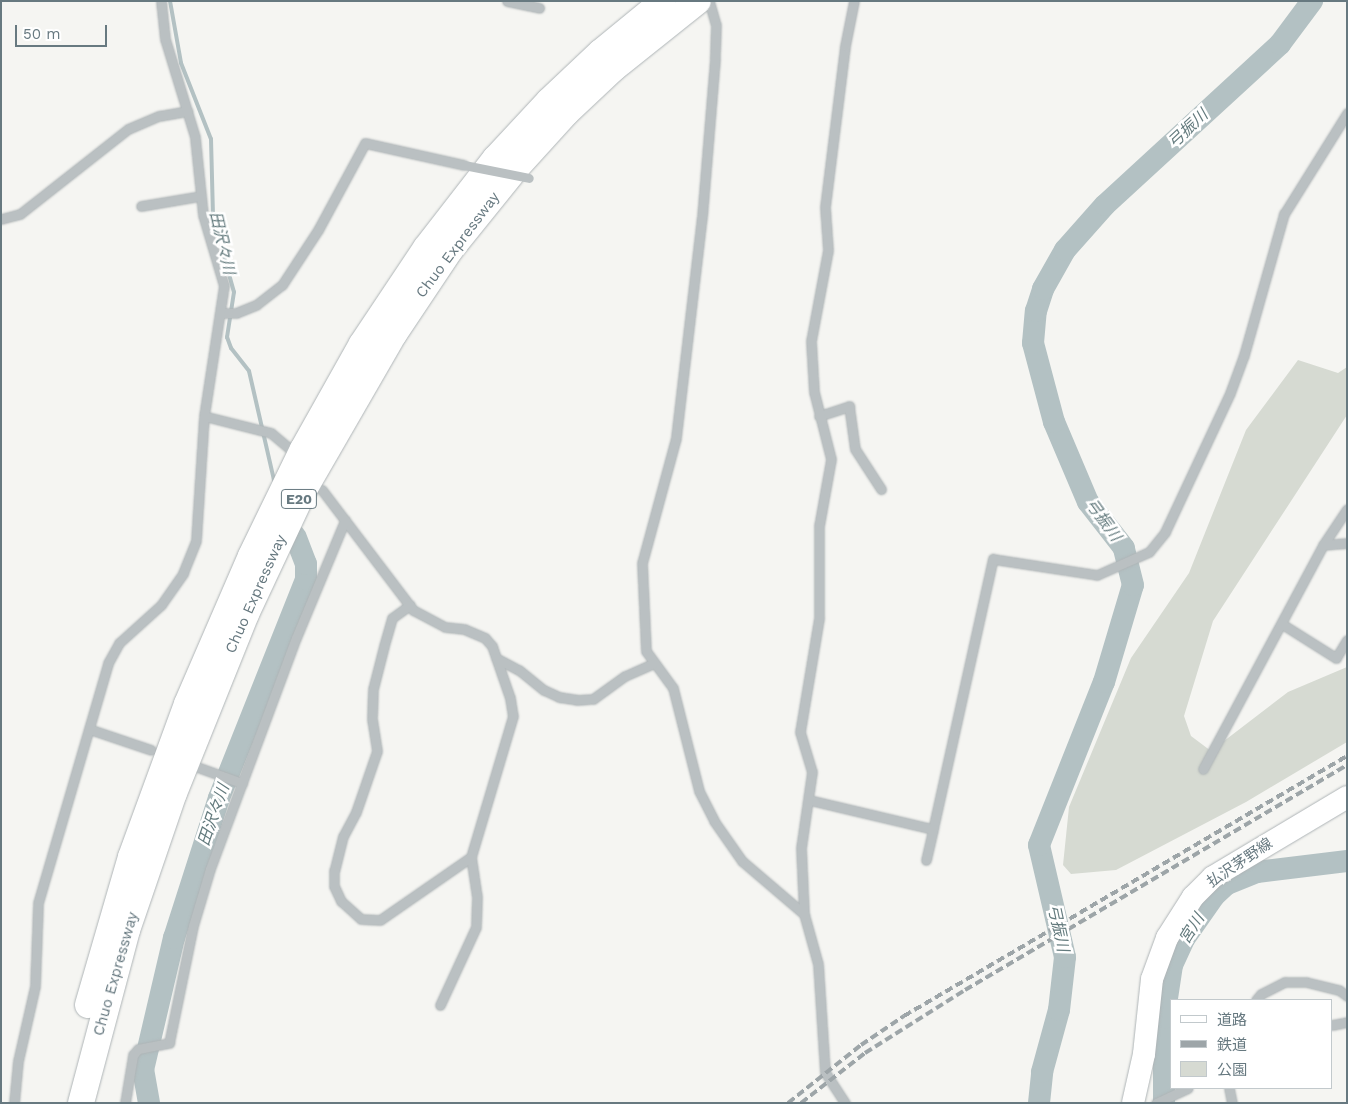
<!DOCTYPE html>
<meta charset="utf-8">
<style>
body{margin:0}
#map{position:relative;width:1348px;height:1104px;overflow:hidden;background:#f5f5f2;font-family:"Work Sans","Noto Sans JP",sans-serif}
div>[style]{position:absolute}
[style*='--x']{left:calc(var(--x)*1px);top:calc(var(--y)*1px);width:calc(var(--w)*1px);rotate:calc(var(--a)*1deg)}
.green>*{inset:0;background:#d6dad2}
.stream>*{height:4px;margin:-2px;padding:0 2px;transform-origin:2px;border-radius:2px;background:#b3c1c3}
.river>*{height:22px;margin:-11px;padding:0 11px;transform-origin:11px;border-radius:11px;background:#b3c1c3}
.roads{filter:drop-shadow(0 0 1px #aeb4b6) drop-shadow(0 0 1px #aeb4b6)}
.minor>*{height:9px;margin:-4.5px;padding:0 4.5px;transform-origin:4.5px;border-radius:4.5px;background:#bac0c2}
.major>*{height:22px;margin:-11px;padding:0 11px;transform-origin:11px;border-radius:11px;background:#fff}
.highway>*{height:26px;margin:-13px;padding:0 13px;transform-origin:13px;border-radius:13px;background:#fff}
.rail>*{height:4px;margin-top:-2px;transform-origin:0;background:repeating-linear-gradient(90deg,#9da5a8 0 8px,transparent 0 12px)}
.minor-bridge>*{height:9px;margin:-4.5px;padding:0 4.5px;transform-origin:4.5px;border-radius:4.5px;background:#bac0c2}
span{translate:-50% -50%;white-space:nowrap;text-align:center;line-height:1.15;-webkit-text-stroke:5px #fff;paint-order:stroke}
.shield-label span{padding:1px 4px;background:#fff;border:1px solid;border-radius:4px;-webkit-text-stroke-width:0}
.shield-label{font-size:14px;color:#677980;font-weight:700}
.street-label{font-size:15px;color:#677980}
.water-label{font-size:16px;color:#637a7d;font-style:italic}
.frame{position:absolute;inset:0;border:2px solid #677980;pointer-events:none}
.legend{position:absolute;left:1170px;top:999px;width:162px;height:90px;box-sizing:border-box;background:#fff;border:1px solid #c2c9cc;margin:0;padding:6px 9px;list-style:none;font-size:15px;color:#677980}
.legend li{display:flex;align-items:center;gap:10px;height:25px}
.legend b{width:25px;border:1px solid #c2c9cc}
.scale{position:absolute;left:15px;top:25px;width:92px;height:22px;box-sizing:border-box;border:2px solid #677980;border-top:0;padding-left:6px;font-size:15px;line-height:18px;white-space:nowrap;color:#677980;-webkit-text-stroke:4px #fff;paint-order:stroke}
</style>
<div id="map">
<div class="green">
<i style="clip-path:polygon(1298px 360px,1338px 373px,1347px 367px,1347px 415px,1213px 621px,1184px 716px,1191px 736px,1211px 751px,1288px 692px,1347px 667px,1347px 742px,1246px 802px,1116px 870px,1071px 874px,1063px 865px,1069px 807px,1131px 658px,1189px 573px,1246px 430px)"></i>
</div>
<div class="stream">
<i style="--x:170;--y:1;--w:63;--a:79.9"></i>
<i style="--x:181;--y:63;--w:82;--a:68.5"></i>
<i style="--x:211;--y:139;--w:78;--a:88.5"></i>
<i style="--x:213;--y:217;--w:78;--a:74.4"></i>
<i style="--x:234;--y:292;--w:46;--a:98.8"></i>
<i style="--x:227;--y:337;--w:12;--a:70"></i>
<i style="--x:231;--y:348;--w:29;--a:52"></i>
<i style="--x:249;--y:371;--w:112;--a:77.1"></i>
</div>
<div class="river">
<i style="--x:149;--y:1103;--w:34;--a:-100"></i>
<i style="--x:143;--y:1070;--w:136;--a:-76.8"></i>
<i style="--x:174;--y:938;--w:147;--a:-72.2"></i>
<i style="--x:219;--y:798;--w:236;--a:-68.3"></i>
<i style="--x:306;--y:579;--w:15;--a:-90"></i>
<i style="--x:306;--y:564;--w:30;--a:-111"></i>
<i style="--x:1039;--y:1103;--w:31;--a:-84"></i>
<i style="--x:1042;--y:1072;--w:64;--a:-74.7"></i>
<i style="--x:1059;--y:1010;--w:53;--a:-83.5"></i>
<i style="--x:1065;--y:957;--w:115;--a:-103.1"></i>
<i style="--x:1039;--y:845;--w:175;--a:-68.3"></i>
<i style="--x:1104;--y:682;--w:101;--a:-73.4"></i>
<i style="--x:1133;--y:585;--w:38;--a:-104"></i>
<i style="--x:1124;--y:548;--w:58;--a:-128"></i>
<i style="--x:1088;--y:502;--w:87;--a:-113"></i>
<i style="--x:1054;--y:422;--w:82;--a:-104.9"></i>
<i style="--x:1033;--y:343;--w:32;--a:-85"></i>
<i style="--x:1036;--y:311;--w:23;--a:-72"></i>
<i style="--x:1043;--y:289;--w:45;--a:-60.6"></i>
<i style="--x:1065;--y:250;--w:60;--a:-48.4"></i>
<i style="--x:1105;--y:205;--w:238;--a:-42.6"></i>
<i style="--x:1280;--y:44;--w:54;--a:-53.3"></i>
<i style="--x:1164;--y:1103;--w:85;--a:-90"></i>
<i style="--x:1164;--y:1018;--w:54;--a:-81.4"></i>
<i style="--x:1172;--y:965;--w:29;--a:-65"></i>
<i style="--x:1184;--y:939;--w:52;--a:-55.1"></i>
<i style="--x:1214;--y:896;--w:18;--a:-43"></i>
<i style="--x:1227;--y:884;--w:32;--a:-22"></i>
<i style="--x:1257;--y:872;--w:91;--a:-7"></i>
</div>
<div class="roads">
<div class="minor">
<i style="--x:507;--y:1;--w:33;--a:12"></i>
<i style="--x:709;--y:1;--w:25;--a:74"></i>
<i style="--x:716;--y:25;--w:34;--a:92"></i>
<i style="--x:715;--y:59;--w:158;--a:94.7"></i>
<i style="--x:702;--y:216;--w:224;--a:96.7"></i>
<i style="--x:676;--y:438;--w:130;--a:105.2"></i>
<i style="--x:642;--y:563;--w:88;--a:87.4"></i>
<i style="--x:646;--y:651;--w:46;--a:53.9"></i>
<i style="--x:673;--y:688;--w:106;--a:75.8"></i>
<i style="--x:699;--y:791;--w:34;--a:63"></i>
<i style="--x:714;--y:821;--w:49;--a:55"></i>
<i style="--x:742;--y:861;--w:82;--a:40.5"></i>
<i style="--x:141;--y:206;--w:61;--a:-9.5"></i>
<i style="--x:1;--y:219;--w:20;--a:-15"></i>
<i style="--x:20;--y:214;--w:137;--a:-38.2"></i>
<i style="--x:128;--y:129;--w:34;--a:-23"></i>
<i style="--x:159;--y:116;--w:29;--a:-10"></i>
<i style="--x:221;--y:313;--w:15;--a:0"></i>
<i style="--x:236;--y:313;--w:22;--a:-22"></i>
<i style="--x:256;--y:305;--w:33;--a:-38"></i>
<i style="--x:282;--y:285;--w:66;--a:-56.8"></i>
<i style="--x:318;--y:230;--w:99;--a:-61.6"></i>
<i style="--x:365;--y:143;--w:101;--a:12.5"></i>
<i style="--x:204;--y:416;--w:69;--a:14.2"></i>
<i style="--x:271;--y:433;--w:26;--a:40"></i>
<i style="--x:819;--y:416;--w:32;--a:-18"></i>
<i style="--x:849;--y:406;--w:43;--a:82.1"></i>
<i style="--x:855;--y:449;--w:48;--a:57"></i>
<i style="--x:322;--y:490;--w:151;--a:52.8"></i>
<i style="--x:413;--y:610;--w:36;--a:28"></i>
<i style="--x:445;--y:627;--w:19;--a:6"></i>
<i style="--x:464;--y:629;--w:23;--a:23"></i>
<i style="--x:485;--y:638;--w:11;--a:49"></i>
<i style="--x:492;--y:646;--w:55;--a:70.9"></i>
<i style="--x:510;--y:698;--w:18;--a:81"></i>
<i style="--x:513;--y:716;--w:147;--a:106.6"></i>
<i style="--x:471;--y:857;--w:40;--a:81.5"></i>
<i style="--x:477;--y:897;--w:30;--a:92"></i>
<i style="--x:476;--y:927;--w:86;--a:114.8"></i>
<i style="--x:1323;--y:545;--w:24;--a:-5"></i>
<i style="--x:410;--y:605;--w:22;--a:144"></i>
<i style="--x:392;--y:618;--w:29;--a:106"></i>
<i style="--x:384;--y:646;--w:44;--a:104.3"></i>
<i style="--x:373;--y:689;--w:30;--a:92"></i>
<i style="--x:372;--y:719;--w:32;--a:81"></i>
<i style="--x:377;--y:751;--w:65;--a:109"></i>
<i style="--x:356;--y:812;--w:27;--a:118"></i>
<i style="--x:343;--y:836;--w:36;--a:104"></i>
<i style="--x:334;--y:871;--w:15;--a:90"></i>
<i style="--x:334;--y:886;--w:17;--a:65"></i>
<i style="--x:341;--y:901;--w:27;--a:42"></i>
<i style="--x:361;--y:919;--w:19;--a:3"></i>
<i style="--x:380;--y:920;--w:111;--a:-34.7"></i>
<i style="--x:1282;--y:624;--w:64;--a:32.2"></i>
<i style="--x:1336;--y:658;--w:21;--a:-59"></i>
<i style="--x:496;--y:658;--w:26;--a:28"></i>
<i style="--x:519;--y:670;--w:32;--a:39"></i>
<i style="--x:544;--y:690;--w:17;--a:25"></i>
<i style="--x:559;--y:697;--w:18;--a:9"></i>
<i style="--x:577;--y:700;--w:16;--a:-4"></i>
<i style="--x:593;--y:699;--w:39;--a:-36"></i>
<i style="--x:625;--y:676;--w:30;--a:-24"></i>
<i style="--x:89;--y:729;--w:65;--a:18.7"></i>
<i style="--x:200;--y:768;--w:45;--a:19.7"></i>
<i style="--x:1203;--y:769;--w:254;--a:-61.8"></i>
<i style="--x:1323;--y:545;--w:43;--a:-56.3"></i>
<i style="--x:809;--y:800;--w:127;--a:13.2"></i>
<i style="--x:933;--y:829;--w:277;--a:-77.5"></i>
<i style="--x:993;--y:559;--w:105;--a:8.7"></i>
<i style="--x:1097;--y:575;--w:57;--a:-23.9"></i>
<i style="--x:1149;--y:552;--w:26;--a:-51"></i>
<i style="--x:1165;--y:532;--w:153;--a:-64.9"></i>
<i style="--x:1230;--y:393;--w:40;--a:-69.8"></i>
<i style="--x:1244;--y:355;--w:147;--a:-74.2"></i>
<i style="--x:1284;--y:214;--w:119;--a:-58"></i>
<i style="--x:926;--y:860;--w:32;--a:-77"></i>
<i style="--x:1256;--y:1000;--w:8;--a:-50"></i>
<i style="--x:1261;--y:994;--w:27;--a:-27"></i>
<i style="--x:1285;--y:982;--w:21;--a:0"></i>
<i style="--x:1306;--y:982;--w:34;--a:14"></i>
<i style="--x:1339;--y:990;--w:10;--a:37"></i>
<i style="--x:1332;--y:1025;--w:15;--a:-11"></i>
<i style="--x:1229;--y:1088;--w:15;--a:79"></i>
<i style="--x:14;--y:1103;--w:42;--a:-84.6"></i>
<i style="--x:18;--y:1061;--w:77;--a:-77.2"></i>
<i style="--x:35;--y:986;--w:83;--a:-87.9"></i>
<i style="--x:38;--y:903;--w:250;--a:-73.7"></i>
<i style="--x:108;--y:663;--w:23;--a:-61"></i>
<i style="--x:119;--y:643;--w:57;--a:-42.1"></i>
<i style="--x:161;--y:605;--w:39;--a:-55"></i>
<i style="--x:183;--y:573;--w:35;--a:-68"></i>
<i style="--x:196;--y:540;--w:124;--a:-86.3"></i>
<i style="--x:204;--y:416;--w:132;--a:-81.3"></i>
<i style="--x:224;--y:286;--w:74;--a:-106.5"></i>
<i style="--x:203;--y:215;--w:78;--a:-95.9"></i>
<i style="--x:195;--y:137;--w:102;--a:-107"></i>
<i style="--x:165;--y:39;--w:38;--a:-96"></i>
<i style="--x:125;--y:1103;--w:49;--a:-80.5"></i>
<i style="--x:133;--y:1055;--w:8;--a:-50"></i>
<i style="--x:138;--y:1049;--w:32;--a:-11"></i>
<i style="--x:169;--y:1043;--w:119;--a:-78.4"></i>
<i style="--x:193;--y:926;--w:59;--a:-73.4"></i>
<i style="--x:210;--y:869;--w:246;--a:-69.6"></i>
<i style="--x:296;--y:638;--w:128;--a:-67.4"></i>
<i style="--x:845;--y:1103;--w:37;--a:-123"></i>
<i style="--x:825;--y:1072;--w:108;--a:-93.7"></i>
<i style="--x:818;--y:964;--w:52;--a:-105.6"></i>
<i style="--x:804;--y:914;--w:66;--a:-92.6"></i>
<i style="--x:801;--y:848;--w:77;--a:-81.8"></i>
<i style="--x:812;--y:772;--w:42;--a:-106.7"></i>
<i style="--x:800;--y:732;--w:116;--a:-80.5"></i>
<i style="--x:819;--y:618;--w:92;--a:-90"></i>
<i style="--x:819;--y:526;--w:68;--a:-79.8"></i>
<i style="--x:831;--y:459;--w:69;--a:-104.2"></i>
<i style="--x:814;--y:392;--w:51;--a:-93.4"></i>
<i style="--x:811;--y:341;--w:93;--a:-79.4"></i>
<i style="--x:828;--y:250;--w:43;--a:-94"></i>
<i style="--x:825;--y:207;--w:162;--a:-82.9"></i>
<i style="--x:845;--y:46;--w:46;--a:-78.7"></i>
<i style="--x:1156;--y:1103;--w:35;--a:-25"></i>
</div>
<div class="major">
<i style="--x:1133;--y:1103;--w:50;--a:-77.3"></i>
<i style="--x:1144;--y:1054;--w:75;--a:-83.9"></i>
<i style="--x:1152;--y:979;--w:44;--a:-69.9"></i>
<i style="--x:1167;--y:938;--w:49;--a:-57.6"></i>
<i style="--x:1193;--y:897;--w:28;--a:-45"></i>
<i style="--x:1213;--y:877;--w:156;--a:-30.8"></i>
</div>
<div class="highway">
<i style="--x:88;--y:1005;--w:154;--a:-73.8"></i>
<i style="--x:131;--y:857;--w:163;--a:-69.9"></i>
<i style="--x:187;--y:704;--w:161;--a:-66.6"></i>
<i style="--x:251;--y:556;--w:119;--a:-64.1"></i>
<i style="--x:303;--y:449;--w:120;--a:-60.7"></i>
<i style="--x:362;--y:344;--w:115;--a:-56.3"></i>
<i style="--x:426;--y:248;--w:113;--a:-52.2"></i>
<i style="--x:495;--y:159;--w:79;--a:-47"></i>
<i style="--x:549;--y:101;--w:71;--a:-43.3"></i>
<i style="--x:601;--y:52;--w:80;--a:-39.4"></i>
<i style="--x:81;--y:1103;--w:179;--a:-75.1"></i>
<i style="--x:127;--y:930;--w:145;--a:-71.1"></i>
<i style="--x:174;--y:793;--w:193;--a:-68.1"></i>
<i style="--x:246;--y:614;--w:139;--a:-64.9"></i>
<i style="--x:305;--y:488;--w:178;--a:-60"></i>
<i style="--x:394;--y:334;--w:101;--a:-56.3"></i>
<i style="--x:450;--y:250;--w:107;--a:-51.1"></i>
<i style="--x:517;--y:167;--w:73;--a:-47.8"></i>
<i style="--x:566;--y:113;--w:66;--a:-43.2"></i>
<i style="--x:614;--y:68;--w:107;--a:-38.6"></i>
</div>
</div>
<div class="rail">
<i style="--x:788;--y:1103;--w:93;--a:-38.5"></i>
<i style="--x:861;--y:1045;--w:52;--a:-34"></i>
<i style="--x:904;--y:1016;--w:514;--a:-30.41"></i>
<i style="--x:801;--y:1103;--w:81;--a:-38"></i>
<i style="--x:865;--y:1053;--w:118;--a:-32.2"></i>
<i style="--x:965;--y:990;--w:443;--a:-30.5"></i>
</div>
<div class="minor-bridge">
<i style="--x:464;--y:165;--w:66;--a:11.3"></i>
</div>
<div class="shield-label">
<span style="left:299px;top:499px">E20</span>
</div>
<div class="street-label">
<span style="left:458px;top:245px;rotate:-53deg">Chuo Expressway</span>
<span style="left:256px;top:594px;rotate:-66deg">Chuo Expressway</span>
<span style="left:1240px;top:863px;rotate:-34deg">払沢茅野線</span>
<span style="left:116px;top:974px;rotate:-74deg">Chuo Expressway</span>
</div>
<div class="water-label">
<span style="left:1188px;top:129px;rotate:-43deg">弓振川</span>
<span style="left:222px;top:243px;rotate:77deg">田沢々川</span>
<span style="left:1103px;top:520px;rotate:54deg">弓振川</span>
<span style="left:214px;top:815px;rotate:-71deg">田沢々川</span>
<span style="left:1058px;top:928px;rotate:78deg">弓振川</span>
<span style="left:1192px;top:929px;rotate:-58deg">宮川</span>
</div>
<div class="frame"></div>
<ul class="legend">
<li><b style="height:6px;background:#fff"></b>道路</li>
<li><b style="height:6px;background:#9da5a8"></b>鉄道</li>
<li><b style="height:14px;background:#d6dad2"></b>公園</li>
</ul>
<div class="scale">50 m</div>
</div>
